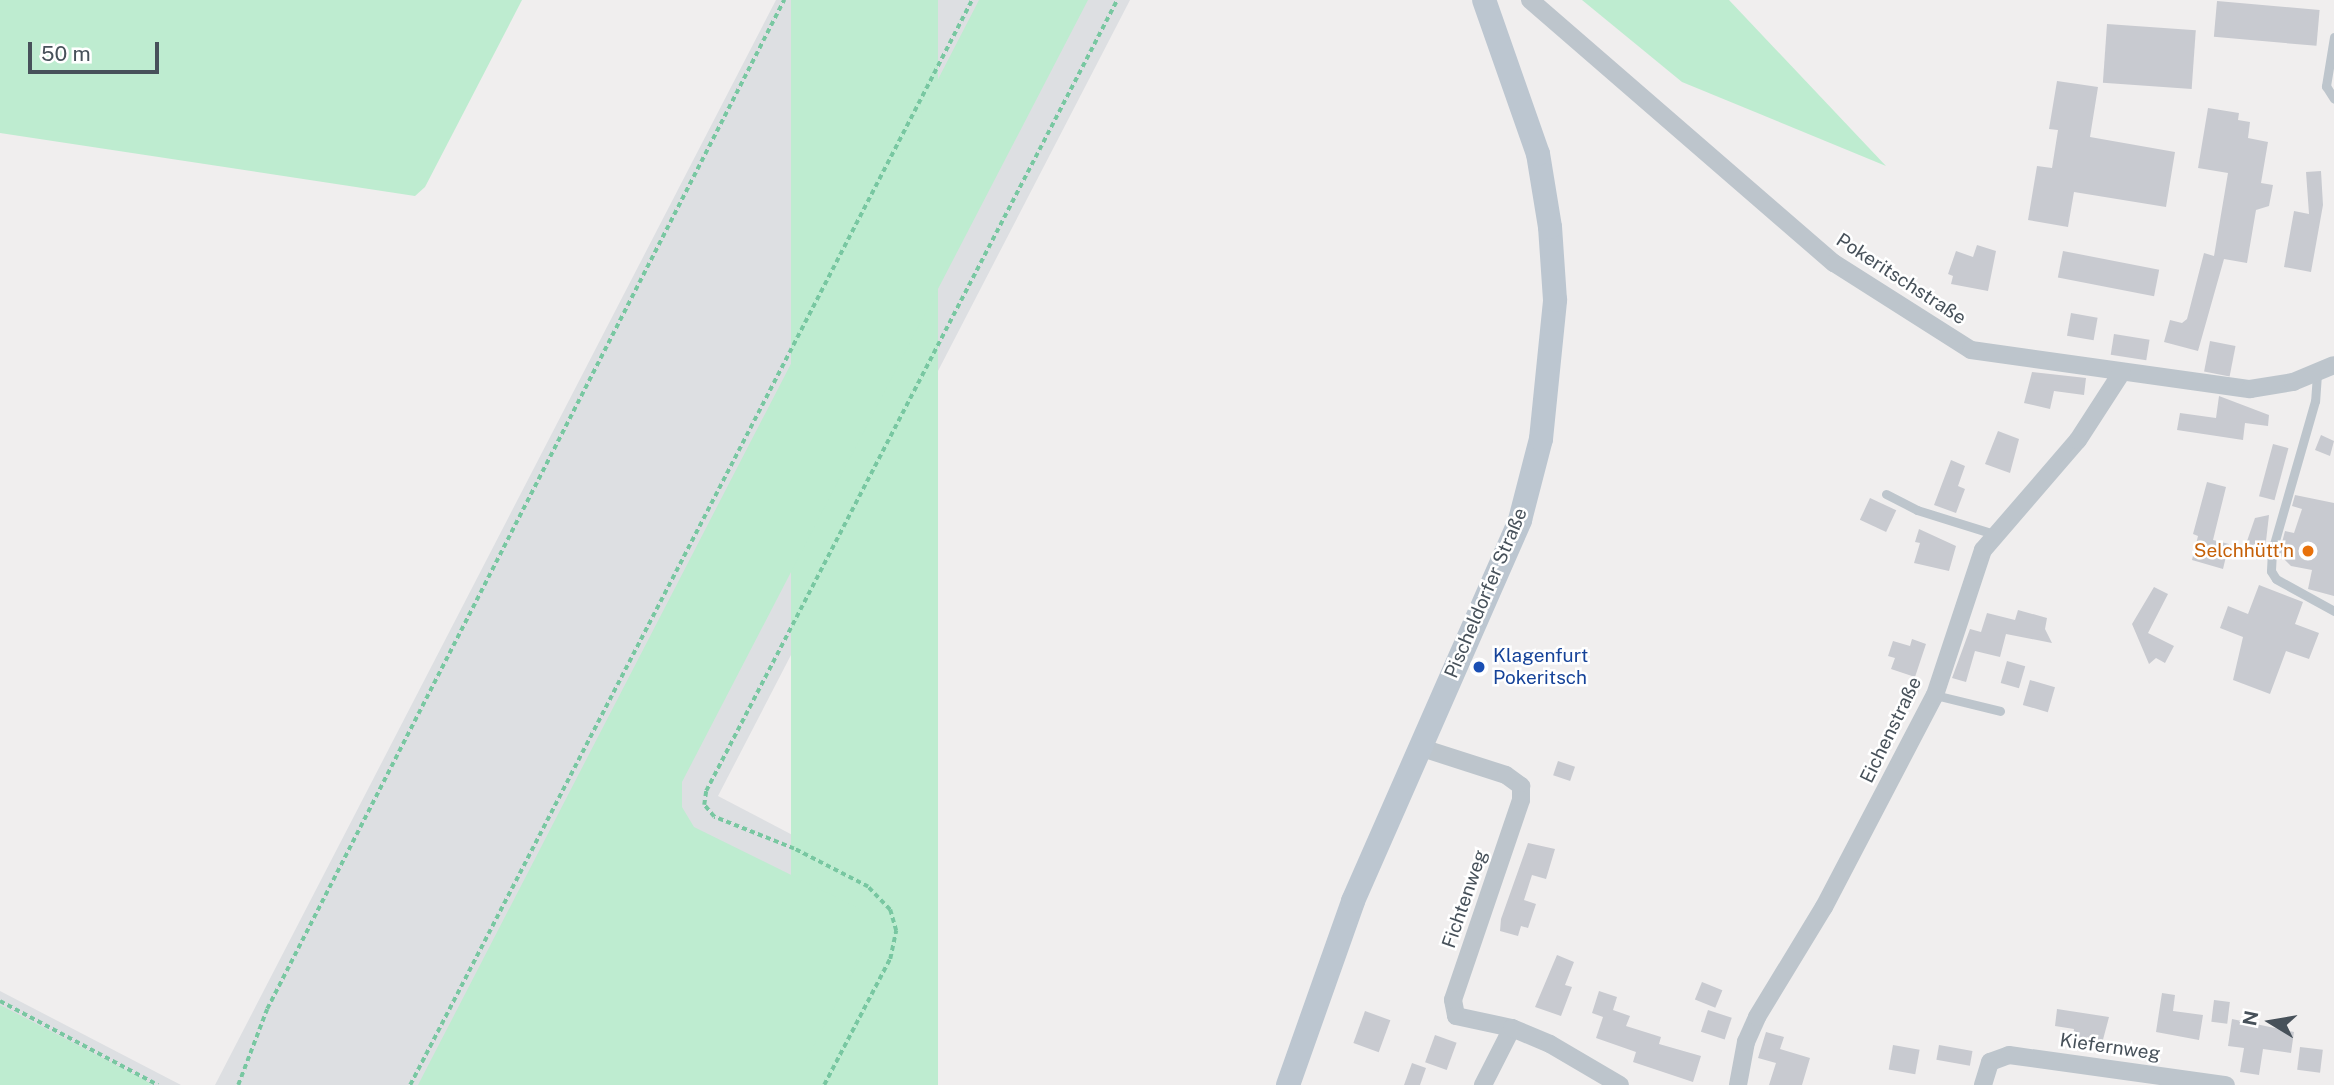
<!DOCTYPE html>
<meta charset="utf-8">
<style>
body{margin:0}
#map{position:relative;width:2334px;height:1085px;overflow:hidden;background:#f0eeee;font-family:"Public Sans",sans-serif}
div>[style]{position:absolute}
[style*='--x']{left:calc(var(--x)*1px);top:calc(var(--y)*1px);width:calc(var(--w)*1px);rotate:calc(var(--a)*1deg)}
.airport>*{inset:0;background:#dddfe2}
.green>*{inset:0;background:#beecd0;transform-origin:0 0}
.building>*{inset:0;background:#c8cad0;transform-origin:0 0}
.path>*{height:3.5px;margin-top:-1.75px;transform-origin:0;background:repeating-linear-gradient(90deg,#78c7a1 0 5px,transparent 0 8.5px)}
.service>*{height:9px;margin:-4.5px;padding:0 4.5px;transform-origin:4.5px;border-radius:4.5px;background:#bdc5cc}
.minor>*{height:18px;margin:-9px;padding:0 9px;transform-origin:9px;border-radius:9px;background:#bdc5cc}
.secondary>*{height:24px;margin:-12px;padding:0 12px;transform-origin:12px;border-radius:12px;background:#bcc6d0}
.dots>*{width:19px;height:19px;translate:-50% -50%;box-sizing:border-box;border:4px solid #fff;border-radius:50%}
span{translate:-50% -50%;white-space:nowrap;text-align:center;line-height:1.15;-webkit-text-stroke:5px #fff;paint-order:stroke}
.street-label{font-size:19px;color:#47515a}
.food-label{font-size:19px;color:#c56008}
.right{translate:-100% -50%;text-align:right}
.transit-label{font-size:19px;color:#164399}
.left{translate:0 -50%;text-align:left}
.north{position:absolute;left:2236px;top:987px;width:70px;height:70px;-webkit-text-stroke:5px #fff;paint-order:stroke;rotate:281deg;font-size:19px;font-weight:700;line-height:28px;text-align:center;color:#47515a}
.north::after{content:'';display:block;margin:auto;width:24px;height:32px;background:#47515a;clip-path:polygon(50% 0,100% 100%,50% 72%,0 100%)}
.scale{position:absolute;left:28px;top:42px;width:131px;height:32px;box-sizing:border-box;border:4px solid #47515a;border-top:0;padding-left:9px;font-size:21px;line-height:24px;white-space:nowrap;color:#47515a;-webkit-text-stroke:5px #fff;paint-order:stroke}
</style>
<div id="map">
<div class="airport">
<i style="clip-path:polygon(776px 0,1130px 0,718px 796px,928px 906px,835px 1085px,215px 1085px)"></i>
<i style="clip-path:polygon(0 991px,181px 1085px,0 1085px)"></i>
</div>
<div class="green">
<i style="clip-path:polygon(0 0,522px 0,425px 187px,415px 196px,0 133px)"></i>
<i style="left:791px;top:0;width:147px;height:1223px"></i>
<i style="clip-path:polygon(979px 0,1088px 0,682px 782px,682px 807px,694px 827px,870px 914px,873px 934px,793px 1085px,418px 1085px)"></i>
<i style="clip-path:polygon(1582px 0,1729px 0,1886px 166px,1682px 82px)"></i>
<i style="clip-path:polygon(0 1005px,145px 1080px,152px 1085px,0 1085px)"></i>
</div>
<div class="building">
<i style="left:2217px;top:1px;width:103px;height:36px;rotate:5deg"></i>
<i style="left:2107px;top:24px;width:89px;height:59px;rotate:4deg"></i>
<i style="clip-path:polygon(2057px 81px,2098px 87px,2090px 137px,2175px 152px,2166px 207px,2074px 192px,2068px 227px,2028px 220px,2037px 166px,2052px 168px,2058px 130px,2049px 129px)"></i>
<i style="clip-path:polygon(2208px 108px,2239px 113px,2238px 120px,2250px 122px,2248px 138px,2268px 142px,2261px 183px,2273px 185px,2269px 206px,2256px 210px,2247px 263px,2224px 259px,2198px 351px,2164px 342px,2170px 320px,2182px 323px,2187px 319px,2204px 253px,2214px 256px,2228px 173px,2198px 168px)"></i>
<i style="clip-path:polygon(2321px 171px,2323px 205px,2311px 272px,2284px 267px,2294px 211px,2309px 214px,2306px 172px)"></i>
<i style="clip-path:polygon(1977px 245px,1996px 251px,1988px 291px,1951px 284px,1953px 276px,1948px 274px,1956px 251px,1973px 257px)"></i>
<i style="left:2063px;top:251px;width:98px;height:27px;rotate:11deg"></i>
<i style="left:2071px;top:313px;width:27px;height:23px;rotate:10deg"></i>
<i style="left:2114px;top:334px;width:36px;height:21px;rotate:9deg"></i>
<i style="left:2210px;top:341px;width:26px;height:31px;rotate:11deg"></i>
<i style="clip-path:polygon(2032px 372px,2086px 378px,2084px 395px,2054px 391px,2050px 409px,2024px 403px)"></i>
<i style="clip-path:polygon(2219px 396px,2269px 415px,2268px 426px,2245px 423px,2243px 440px,2177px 430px,2180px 413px,2216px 418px)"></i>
<i style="clip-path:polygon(1998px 431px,2019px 439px,2010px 473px,1985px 464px)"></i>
<i style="clip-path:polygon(2321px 435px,2334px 441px,2330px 456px,2315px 450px)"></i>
<i style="left:2273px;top:444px;width:16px;height:54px;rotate:15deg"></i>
<i style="clip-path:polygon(1951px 460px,1965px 466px,1958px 486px,1965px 489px,1956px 513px,1934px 505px)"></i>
<i style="clip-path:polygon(2207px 482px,2226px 487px,2213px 540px,2229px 544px,2223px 569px,2192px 560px,2198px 536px,2193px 534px)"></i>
<i style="clip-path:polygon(2295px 495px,2334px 503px,2334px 596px,2308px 589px,2312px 570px,2291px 566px,2279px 554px,2285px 531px,2294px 533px,2302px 509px,2292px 506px)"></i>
<i style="left:1870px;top:498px;width:29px;height:24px;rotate:25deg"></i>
<i style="clip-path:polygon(2269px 515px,2265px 550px,2246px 544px,2255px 518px)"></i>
<i style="clip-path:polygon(1919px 529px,1956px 546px,1949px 571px,1914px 563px,1920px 543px,1915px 542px)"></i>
<i style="clip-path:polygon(2259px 585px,2303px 602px,2295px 624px,2319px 633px,2309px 659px,2286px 651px,2270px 694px,2233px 680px,2243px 637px,2220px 628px,2228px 606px,2248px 614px)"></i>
<i style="clip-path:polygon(2154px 587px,2168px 594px,2148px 633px,2174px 646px,2165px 663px,2156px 658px,2149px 664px,2132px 624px)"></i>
<i style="clip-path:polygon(2018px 610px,2047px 618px,2045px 629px,2052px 643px,2006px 634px,2000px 657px,1975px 651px,1966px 682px,1952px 678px,1970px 629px,1981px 632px,1987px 613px,2015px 620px)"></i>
<i style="clip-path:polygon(1912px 639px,1926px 644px,1915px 677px,1891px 669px,1895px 658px,1888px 656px,1893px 641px,1910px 646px)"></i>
<i style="left:2007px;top:661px;width:19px;height:23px;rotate:16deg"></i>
<i style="left:2030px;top:680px;width:26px;height:26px;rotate:16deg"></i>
<i style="left:1558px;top:761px;width:18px;height:15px;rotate:19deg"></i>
<i style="clip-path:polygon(1528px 843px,1555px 849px,1546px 879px,1532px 875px,1524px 900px,1536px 904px,1528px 928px,1521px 926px,1518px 936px,1500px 931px,1501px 919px)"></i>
<i style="clip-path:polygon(1557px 955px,1574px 962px,1565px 985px,1572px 987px,1561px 1016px,1535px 1007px)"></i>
<i style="left:1702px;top:982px;width:22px;height:19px;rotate:22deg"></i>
<i style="clip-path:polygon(1599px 991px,1617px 997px,1613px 1010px,1630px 1016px,1626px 1026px,1661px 1037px,1659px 1044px,1701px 1056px,1693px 1082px,1633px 1062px,1636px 1052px,1596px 1038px,1603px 1017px,1592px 1013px)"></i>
<i style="clip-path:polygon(2162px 993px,2175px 995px,2173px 1011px,2203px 1015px,2199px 1040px,2156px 1032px)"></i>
<i style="left:2214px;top:1000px;width:16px;height:22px;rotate:7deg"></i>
<i style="clip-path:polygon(2057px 1009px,2109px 1017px,2100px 1051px,2072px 1046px,2074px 1029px,2055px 1026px)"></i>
<i style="left:1708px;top:1010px;width:25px;height:23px;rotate:18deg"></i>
<i style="left:1365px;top:1011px;width:27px;height:34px;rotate:20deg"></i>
<i style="clip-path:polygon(2232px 1019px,2294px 1032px,2291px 1053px,2263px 1049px,2259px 1075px,2240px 1072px,2244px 1048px,2228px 1046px)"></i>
<i style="clip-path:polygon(1766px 1032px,1784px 1037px,1780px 1049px,1810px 1058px,1802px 1085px,1769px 1085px,1776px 1063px,1758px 1058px)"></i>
<i style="left:1435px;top:1035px;width:23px;height:29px;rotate:20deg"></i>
<i style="left:1893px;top:1045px;width:27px;height:25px;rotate:10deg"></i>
<i style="left:1939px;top:1045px;width:34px;height:15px;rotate:10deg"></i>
<i style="left:2300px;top:1047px;width:23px;height:23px;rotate:7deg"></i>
<i style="clip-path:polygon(1412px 1063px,1426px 1068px,1420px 1085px,1404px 1085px)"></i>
</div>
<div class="path">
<i style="--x:0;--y:1001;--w:179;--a:28"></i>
<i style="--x:238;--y:1085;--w:81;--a:-69.1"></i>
<i style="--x:267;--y:1009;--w:1134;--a:-62.87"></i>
<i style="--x:410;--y:1085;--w:1222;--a:-62.62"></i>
<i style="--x:824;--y:1085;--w:142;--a:-62.4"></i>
<i style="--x:890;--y:959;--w:29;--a:-78"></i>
<i style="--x:896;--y:931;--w:22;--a:-106"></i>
<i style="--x:890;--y:910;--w:32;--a:-134"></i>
<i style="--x:868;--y:887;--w:83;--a:-152.8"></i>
<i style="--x:794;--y:849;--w:86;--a:-158.2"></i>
<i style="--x:714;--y:817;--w:16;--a:-130"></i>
<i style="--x:704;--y:805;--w:14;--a:-82"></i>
<i style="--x:706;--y:791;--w:891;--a:-62.54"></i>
</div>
<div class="service">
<i style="--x:2334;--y:37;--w:50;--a:99.3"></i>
<i style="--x:2326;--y:86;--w:15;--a:58"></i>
<i style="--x:2317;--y:374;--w:27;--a:94"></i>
<i style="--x:2315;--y:401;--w:156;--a:106"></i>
<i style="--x:2272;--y:551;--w:20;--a:93"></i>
<i style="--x:2271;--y:571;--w:9;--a:58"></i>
<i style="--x:2276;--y:579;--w:66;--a:28.9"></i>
<i style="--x:1886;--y:494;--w:35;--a:27"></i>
<i style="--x:1917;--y:510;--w:81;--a:17.3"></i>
<i style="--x:1935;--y:695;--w:67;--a:13.8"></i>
</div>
<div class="minor">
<i style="--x:1530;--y:0;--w:402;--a:40.9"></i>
<i style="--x:1834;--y:263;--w:162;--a:32.4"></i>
<i style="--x:1971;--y:350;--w:282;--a:8"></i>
<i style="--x:2250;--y:389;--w:44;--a:-9.2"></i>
<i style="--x:2293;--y:382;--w:44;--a:-22.5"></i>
<i style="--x:1419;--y:747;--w:91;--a:17.8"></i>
<i style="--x:1506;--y:775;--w:19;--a:36"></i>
<i style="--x:1521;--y:786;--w:14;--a:90"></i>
<i style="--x:1521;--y:800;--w:211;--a:108.8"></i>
<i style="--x:1453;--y:1000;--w:16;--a:79"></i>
<i style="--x:1456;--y:1016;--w:57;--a:12.1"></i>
<i style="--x:1512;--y:1028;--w:64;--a:117"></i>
<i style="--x:1512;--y:1028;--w:41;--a:22.8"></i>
<i style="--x:1550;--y:1044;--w:81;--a:30.4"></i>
<i style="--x:1738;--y:1085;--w:44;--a:-79.5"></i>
<i style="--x:1746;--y:1042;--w:27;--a:-66"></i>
<i style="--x:1757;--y:1017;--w:129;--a:-58.7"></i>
<i style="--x:1824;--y:907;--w:239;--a:-62.4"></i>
<i style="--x:1935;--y:695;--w:153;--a:-71.7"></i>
<i style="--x:1983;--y:550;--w:145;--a:-49.2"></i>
<i style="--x:2078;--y:440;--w:81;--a:-57.1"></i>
<i style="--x:1983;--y:1085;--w:24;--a:-73"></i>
<i style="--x:1990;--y:1062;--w:20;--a:-20"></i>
<i style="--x:2009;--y:1055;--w:219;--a:7.9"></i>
</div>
<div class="secondary">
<i style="--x:1288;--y:1085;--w:195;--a:-70.5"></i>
<i style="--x:1353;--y:901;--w:416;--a:-66.3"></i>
<i style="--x:1520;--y:520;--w:84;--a:-75.5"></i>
<i style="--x:1541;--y:439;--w:140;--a:-84.2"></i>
<i style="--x:1555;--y:300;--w:73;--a:-93.9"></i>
<i style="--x:1550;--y:227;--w:74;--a:-99.3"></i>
<i style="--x:1538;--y:154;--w:163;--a:-109.3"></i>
</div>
<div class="dots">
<i style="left:2308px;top:551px;background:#e8710a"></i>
<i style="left:1479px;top:667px;background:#1a4fb4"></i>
</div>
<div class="street-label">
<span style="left:1901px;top:279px;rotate:33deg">Pokeritschstraße</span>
<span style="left:1486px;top:593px;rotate:-67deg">Pischeldorfer Straße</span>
<span style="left:1891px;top:730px;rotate:-64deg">Eichenstraße</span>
<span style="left:1465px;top:899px;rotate:-71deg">Fichtenweg</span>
<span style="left:2110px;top:1047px;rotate:8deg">Kiefernweg</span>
</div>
<div class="food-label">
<span class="right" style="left:2294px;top:551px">Selchhütt'n</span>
</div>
<div class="transit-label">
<span class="left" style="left:1493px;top:667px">Klagenfurt<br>Pokeritsch</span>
</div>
<div class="north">N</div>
<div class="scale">50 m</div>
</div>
